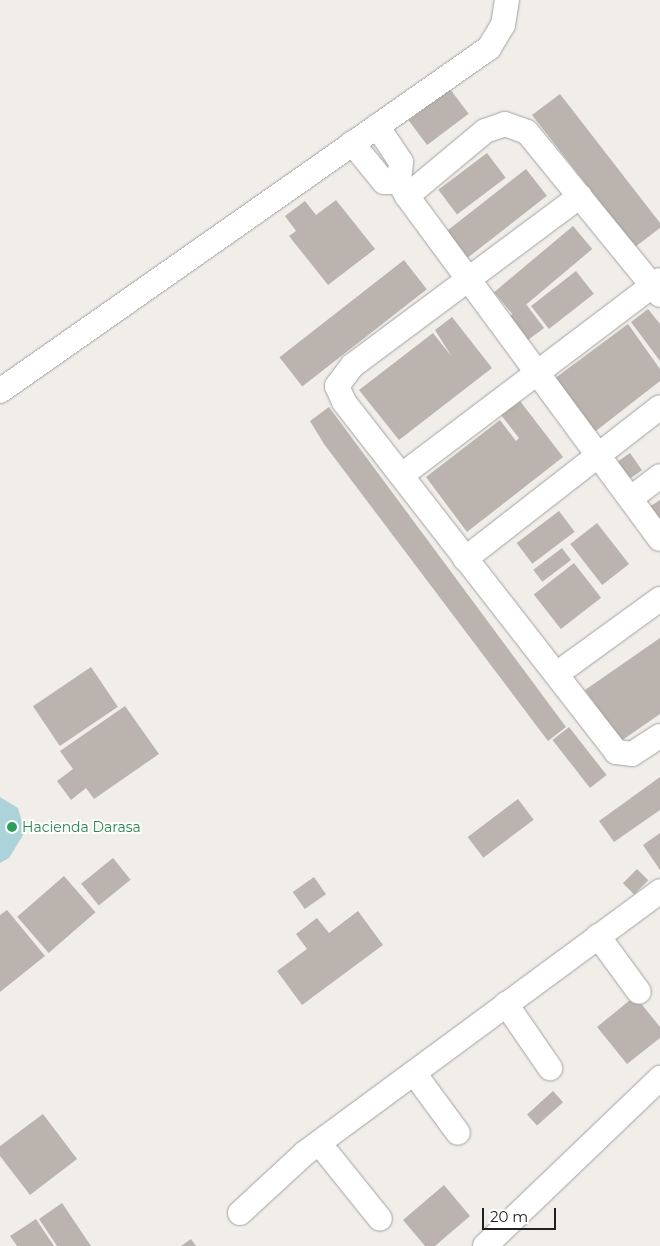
<!DOCTYPE html>
<style>
body{margin:0}
#map{position:relative;width:660px;height:1246px;overflow:hidden;background:#f1eee9;font-family:Montserrat,sans-serif}
div>[style]{position:absolute}
[style*='--x']{left:calc(var(--x)*1px);top:calc(var(--y)*1px);width:calc(var(--w)*1px);rotate:calc(var(--a)*1deg)}
.water>*{inset:0;background:#add3da}
.building>*{inset:0;background:#bab3ae;transform-origin:0 0}
.roads{filter:drop-shadow(0 0 1px #a2a2a2) drop-shadow(0 0 1px #a2a2a2)}
.street>*{height:24px;margin:-12px;padding:0 12px;transform-origin:12px;border-radius:12px;background:#fff}
.dots>*{width:14px;height:14px;translate:-50% -50%;box-sizing:border-box;border:2px solid #fff;border-radius:50%}
span{translate:-50% -50%;white-space:nowrap;text-align:center;line-height:1.15;-webkit-text-stroke:4px #fff;paint-order:stroke}
.leisure-label{font-size:14px;color:#27864d}
.left{translate:0 -50%;text-align:left}
.scale{position:absolute;left:482px;top:1208px;width:74px;height:22px;box-sizing:border-box;border:2px solid #212121;border-top:0;padding-left:6px;font-size:15px;line-height:18px;white-space:nowrap;color:#212121;-webkit-text-stroke:4px #fff;paint-order:stroke}
</style>
<div id="map">
<div class="water">
<i style="clip-path:polygon(0 797px,18px 808px,25px 832px,9px 858px,0 863px)"></i>
</div>
<div class="building">
<i style="left:450px;top:89px;width:31px;height:52px;rotate:53deg"></i>
<i style="clip-path:polygon(560px 94px,660px 223px,660px 228px,635px 247px,532px 115px)"></i>
<i style="left:487px;top:153px;width:31px;height:61px;rotate:53deg"></i>
<i style="left:526px;top:169px;width:34px;height:105px;rotate:52deg"></i>
<i style="clip-path:polygon(336px 200px,375px 249px,328px 285px,289px 236px,296px 231px,285px 216px,305px 201px,316px 215px)"></i>
<i style="left:573px;top:226px;width:30px;height:103px;rotate:50deg"></i>
<i style="left:404px;top:260px;width:37px;height:158px;rotate:52deg"></i>
<i style="left:576px;top:271px;width:29px;height:57px;rotate:52deg"></i>
<i style="left:526px;top:304px;width:30px;height:26px;rotate:53deg"></i>
<i style="clip-path:polygon(648px 309px,660px 324px,660px 361px,631px 322px)"></i>
<i style="clip-path:polygon(452px 317px,492px 368px,399px 440px,359px 390px,433px 333px,452px 357px,435px 330px)"></i>
<i style="clip-path:polygon(628px 324px,660px 369px,660px 381px,592px 434px,554px 379px)"></i>
<i style="clip-path:polygon(520px 401px,563px 457px,467px 532px,426px 477px,500px 420px,516px 441px,519px 438px,501px 415px)"></i>
<i style="clip-path:polygon(329px 407px,566px 727px,548px 741px,324px 444px,310px 421px)"></i>
<i style="left:630px;top:453px;width:21px;height:18px;rotate:55deg"></i>
<i style="clip-path:polygon(660px 500px,660px 522px,649px 507px)"></i>
<i style="left:559px;top:511px;width:26px;height:53px;rotate:53deg"></i>
<i style="left:597px;top:523px;width:52px;height:34px;rotate:52deg"></i>
<i style="left:562px;top:548px;width:15px;height:36px;rotate:53deg"></i>
<i style="left:574px;top:563px;width:44px;height:51px;rotate:52deg"></i>
<i style="clip-path:polygon(660px 638px,660px 714px,621px 741px,585px 690px)"></i>
<i style="left:91px;top:667px;width:48px;height:70px;rotate:56deg"></i>
<i style="clip-path:polygon(125px 706px,159px 754px,94px 799px,86px 788px,71px 800px,57px 781px,73px 769px,60px 751px)"></i>
<i style="left:569px;top:727px;width:61px;height:21px;rotate:52deg"></i>
<i style="clip-path:polygon(660px 777px,660px 810px,614px 842px,599px 821px)"></i>
<i style="left:518px;top:799px;width:26px;height:63px;rotate:53deg"></i>
<i style="clip-path:polygon(660px 833px,660px 870px,643px 845px)"></i>
<i style="left:113px;top:858px;width:28px;height:41px;rotate:51deg"></i>
<i style="left:637px;top:869px;width:16px;height:20px;rotate:45deg"></i>
<i style="left:64px;top:876px;width:48px;height:62px;rotate:49deg"></i>
<i style="left:314px;top:877px;width:21px;height:26px;rotate:55deg"></i>
<i style="clip-path:polygon(7px 910px,45px 956px,0 992px,0 915px)"></i>
<i style="clip-path:polygon(358px 911px,383px 945px,302px 1005px,277px 971px,307px 949px,296px 934px,317px 918px,329px 933px)"></i>
<i style="clip-path:polygon(635px 996px,660px 1027px,660px 1038px,627px 1064px,597px 1027px)"></i>
<i style="left:553px;top:1091px;width:15px;height:35px;rotate:48deg"></i>
<i style="clip-path:polygon(43px 1114px,77px 1159px,30px 1195px,0 1156px,0 1146px)"></i>
<i style="clip-path:polygon(444px 1185px,470px 1216px,435px 1246px,425px 1246px,403px 1220px)"></i>
<i style="clip-path:polygon(62px 1203px,91px 1246px,57px 1246px,39px 1219px)"></i>
<i style="clip-path:polygon(36px 1219px,54px 1246px,17px 1246px,10px 1236px)"></i>
<i style="clip-path:polygon(191px 1239px,196px 1246px,181px 1246px)"></i>
</div>
<div class="roads">
<div class="street">
<i style="--x:377;--y:126;--w:43;--a:56.3"></i>
<i style="--x:401;--y:162;--w:20;--a:96"></i>
<i style="--x:399;--y:182;--w:16;--a:60"></i>
<i style="--x:407;--y:196;--w:426;--a:53.6"></i>
<i style="--x:352;--y:143;--w:50;--a:50.6"></i>
<i style="--x:384;--y:182;--w:15;--a:0"></i>
<i style="--x:407;--y:196;--w:102;--a:-39.8"></i>
<i style="--x:485;--y:131;--w:21;--a:-19"></i>
<i style="--x:505;--y:124;--w:23;--a:20"></i>
<i style="--x:527;--y:132;--w:210;--a:50.8"></i>
<i style="--x:580;--y:196;--w:284;--a:143.3"></i>
<i style="--x:352;--y:366;--w:25;--a:127"></i>
<i style="--x:337;--y:386;--w:17;--a:66"></i>
<i style="--x:344;--y:402;--w:443;--a:52.1"></i>
<i style="--x:616;--y:752;--w:16;--a:7"></i>
<i style="--x:632;--y:754;--w:33;--a:-33"></i>
<i style="--x:0;--y:391;--w:597;--a:-35.05"></i>
<i style="--x:489;--y:48;--w:27;--a:-59"></i>
<i style="--x:503;--y:25;--w:25;--a:-81"></i>
<i style="--x:402;--y:475;--w:323;--a:-37.1"></i>
<i style="--x:631;--y:498;--w:36;--a:-37"></i>
<i style="--x:465;--y:559;--w:247;--a:-37.9"></i>
<i style="--x:558;--y:673;--w:126;--a:-36"></i>
<i style="--x:598;--y:936;--w:69;--a:53.8"></i>
<i style="--x:506;--y:1004;--w:78;--a:55.5"></i>
<i style="--x:414;--y:1073;--w:74;--a:53.7"></i>
<i style="--x:319;--y:1143;--w:97;--a:51.2"></i>
<i style="--x:240;--y:1213;--w:88;--a:-42.7"></i>
<i style="--x:305;--y:1153;--w:441;--a:-36.4"></i>
<i style="--x:485;--y:1246;--w:243;--a:-43.8"></i>
</div>
</div>
<div class="dots">
<i style="left:12px;top:827px;background:#2e9e5b"></i>
</div>
<div class="leisure-label">
<span class="left" style="left:22px;top:827px">Hacienda Darasa</span>
</div>
<div class="scale">20 m</div>
</div>
